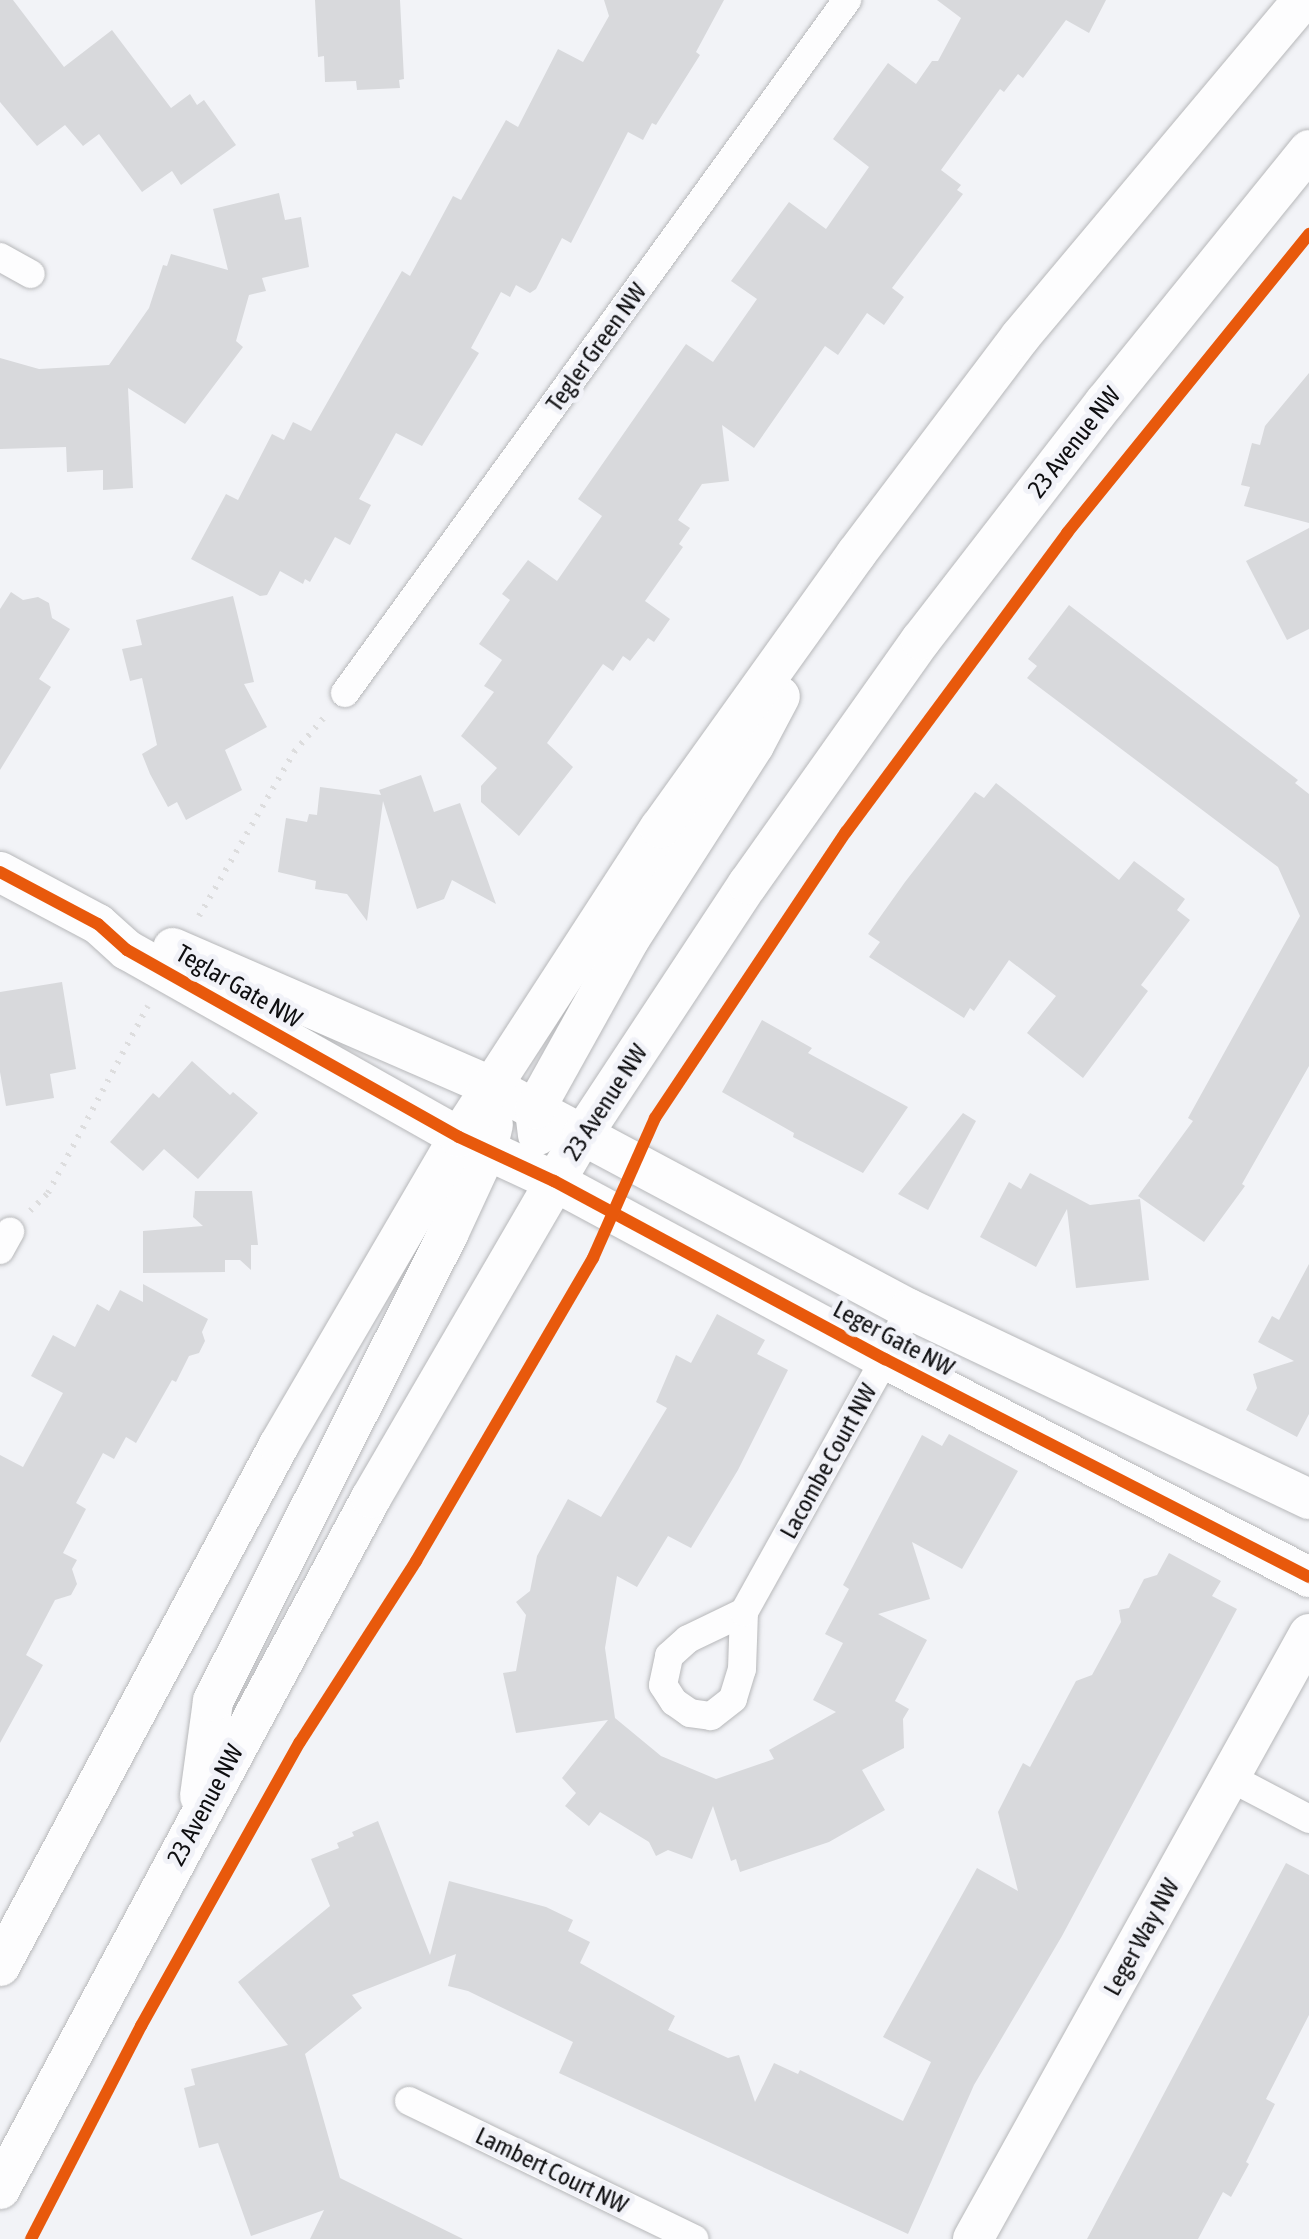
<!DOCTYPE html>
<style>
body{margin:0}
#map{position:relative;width:1309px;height:2239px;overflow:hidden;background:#f2f3f7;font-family:"Asap Condensed",sans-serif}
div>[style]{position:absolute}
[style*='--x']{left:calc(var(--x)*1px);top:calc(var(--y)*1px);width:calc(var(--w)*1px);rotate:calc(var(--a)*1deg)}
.building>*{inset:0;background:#d8d9dc}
.path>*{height:6px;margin-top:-3px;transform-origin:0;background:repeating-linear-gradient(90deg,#ddddde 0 2.5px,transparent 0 10.5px)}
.roads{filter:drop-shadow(0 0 2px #b7b8ba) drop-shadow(0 0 2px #b7b8ba)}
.street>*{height:28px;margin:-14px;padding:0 14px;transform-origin:14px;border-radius:14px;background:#fdfdfe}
.secondary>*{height:40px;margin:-20px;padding:0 20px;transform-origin:20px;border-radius:20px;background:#fdfdfe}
.cycleway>*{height:12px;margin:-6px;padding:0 6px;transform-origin:6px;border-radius:6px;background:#e8590c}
span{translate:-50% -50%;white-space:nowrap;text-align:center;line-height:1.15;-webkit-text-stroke:10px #f1f2f8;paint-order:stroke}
.street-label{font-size:25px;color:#0e0e10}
</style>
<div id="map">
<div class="building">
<i style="clip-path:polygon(0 0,13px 0,64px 67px,112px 30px,171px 108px,190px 94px,197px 105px,204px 100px,236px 145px,181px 185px,172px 171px,142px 192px,99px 134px,83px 146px,65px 125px,37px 146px,0 102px)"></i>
<i style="clip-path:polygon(315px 0,400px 0,404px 79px,399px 80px,400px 88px,357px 90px,356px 81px,325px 82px,324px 56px,318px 57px)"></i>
<i style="clip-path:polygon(604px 0,724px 0,696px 52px,700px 55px,656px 125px,652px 123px,643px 140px,628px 132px,571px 243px,562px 238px,536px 289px,530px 293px,516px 285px,510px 297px,501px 292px,471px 348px,479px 353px,422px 446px,396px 433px,359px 499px,371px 505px,350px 545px,335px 537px,310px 582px,305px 579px,303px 584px,280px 571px,267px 595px,260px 596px,191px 559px,226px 494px,238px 500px,272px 434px,284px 440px,293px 422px,311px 431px,402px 271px,410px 276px,453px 196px,461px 200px,506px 120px,518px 127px,558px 49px,583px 62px,609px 16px)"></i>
<i style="clip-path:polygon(937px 0,1106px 0,1089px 33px,1066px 20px,1023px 78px,1018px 74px,1004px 92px,1000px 89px,941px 170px,961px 185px,957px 190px,963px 194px,892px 288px,904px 297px,884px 325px,867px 313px,838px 355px,825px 346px,754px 448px,722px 425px,729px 481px,702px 484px,678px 520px,690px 528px,679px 544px,683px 547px,645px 601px,670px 619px,654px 642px,648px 638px,630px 661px,623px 656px,613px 671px,603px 664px,547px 743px,573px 767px,519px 836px,481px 802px,481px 786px,497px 768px,461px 736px,494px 692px,484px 686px,502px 660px,479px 644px,510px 600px,502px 594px,528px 560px,557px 581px,602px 516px,578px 499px,686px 344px,713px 362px,757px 299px,731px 281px,789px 202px,826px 229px,869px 167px,833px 139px,888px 63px,916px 84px,932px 61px,938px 61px,961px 18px)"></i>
<i style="clip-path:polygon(279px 193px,285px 220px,301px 217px,309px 267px,262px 278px,266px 291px,249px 295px,236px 341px,243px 347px,185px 424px,128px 388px,133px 488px,103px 490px,103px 470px,67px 472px,66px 447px,0 449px,0 358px,39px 369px,109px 365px,149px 308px,163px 265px,167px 266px,171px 254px,228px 270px,213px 209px)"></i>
<i style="clip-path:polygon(1309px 373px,1309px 523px,1244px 506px,1250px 487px,1241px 485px,1252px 443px,1260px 445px,1265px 426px)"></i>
<i style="clip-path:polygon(1309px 528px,1309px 629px,1287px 640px,1246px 561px)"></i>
<i style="clip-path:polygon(11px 592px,23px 600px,38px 597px,49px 603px,52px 618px,70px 629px,39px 679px,51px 687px,0 770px,0 609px)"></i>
<i style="clip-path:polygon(233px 596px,254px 682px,244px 684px,267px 727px,225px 750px,242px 790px,186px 820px,177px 802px,168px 807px,150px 774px,142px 754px,157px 745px,142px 678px,130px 681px,122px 649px,142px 645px,136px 620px)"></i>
<i style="clip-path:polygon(1069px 605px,1298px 780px,1295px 783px,1309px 794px,1309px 1066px,1242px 1184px,1245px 1186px,1204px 1242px,1138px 1196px,1193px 1121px,1188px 1118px,1300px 916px,1278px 867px,1027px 678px,1037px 666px,1028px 659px)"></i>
<i style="clip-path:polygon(421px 775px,434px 812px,460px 803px,496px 904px,452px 880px,444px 899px,417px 909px,383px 801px,367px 921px,347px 894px,315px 889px,316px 881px,278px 872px,286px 818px,307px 822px,309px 814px,317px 815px,320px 787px,381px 795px,379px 790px)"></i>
<i style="clip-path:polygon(996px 783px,1119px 880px,1134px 861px,1185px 899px,1177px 910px,1190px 920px,1141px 985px,1148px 991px,1083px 1078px,1027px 1033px,1056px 996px,1009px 960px,974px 1011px,970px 1008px,964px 1018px,869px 957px,880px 942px,868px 934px,905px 882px,975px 792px,984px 798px)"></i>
<i style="clip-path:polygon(62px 982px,76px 1069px,50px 1074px,54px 1098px,6px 1106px,0 1072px,0 992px)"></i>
<i style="clip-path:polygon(762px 1020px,812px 1048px,808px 1053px,908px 1107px,863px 1173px,793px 1137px,794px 1133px,722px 1092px)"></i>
<i style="clip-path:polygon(192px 1061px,230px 1095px,233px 1092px,258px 1113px,198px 1179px,164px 1149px,143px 1171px,110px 1142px,153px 1093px,159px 1098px)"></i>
<i style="clip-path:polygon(963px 1113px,976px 1121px,928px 1210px,898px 1194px)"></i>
<i style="clip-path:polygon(1030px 1173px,1090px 1205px,1140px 1199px,1149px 1280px,1076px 1288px,1067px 1209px,1036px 1267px,980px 1237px,1009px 1182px,1021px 1189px)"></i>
<i style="clip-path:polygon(195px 1191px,252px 1191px,258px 1245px,251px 1245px,251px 1270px,240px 1260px,225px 1260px,225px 1272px,143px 1273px,143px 1231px,203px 1226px,193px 1217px)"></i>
<i style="clip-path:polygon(1309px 1264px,1309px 1414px,1297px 1437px,1246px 1410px,1257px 1388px,1253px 1374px,1294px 1361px,1258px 1342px,1272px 1316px,1279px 1320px)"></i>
<i style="clip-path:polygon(143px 1284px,208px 1319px,202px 1332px,205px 1341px,199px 1353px,189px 1356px,176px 1382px,172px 1380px,136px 1443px,126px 1437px,114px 1459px,103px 1453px,76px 1503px,86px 1509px,63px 1553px,77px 1560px,72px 1569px,77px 1584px,71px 1595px,55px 1600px,26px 1655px,43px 1665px,0 1743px,0 1455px,23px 1467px,63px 1393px,31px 1376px,53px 1335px,75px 1347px,97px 1304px,109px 1311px,120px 1290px,143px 1302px)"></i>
<i style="clip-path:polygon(717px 1314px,765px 1340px,757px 1354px,788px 1370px,738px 1470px,691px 1548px,668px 1536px,637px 1587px,617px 1576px,605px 1648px,615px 1718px,661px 1756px,716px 1779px,774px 1759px,769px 1750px,836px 1712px,813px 1700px,843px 1643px,825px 1634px,849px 1589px,843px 1585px,922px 1435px,942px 1446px,949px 1434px,1018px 1471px,962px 1569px,912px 1542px,930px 1599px,878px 1614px,927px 1640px,895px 1701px,909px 1709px,903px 1719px,904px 1748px,862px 1770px,885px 1810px,829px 1842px,740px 1872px,736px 1859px,731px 1861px,713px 1806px,692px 1859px,668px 1850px,656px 1856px,649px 1842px,600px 1812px,589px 1826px,565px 1806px,576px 1793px,562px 1778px,608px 1720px,516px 1733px,503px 1673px,516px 1671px,526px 1615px,516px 1602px,530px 1591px,537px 1556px,568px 1499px,601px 1517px,667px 1408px,656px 1402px,676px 1355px,691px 1363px)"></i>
<i style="clip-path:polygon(1169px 1553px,1221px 1581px,1212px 1596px,1237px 1609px,1062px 1936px,974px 2085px,908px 2234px,559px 2073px,573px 2042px,468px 1991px,448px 1986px,456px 1954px,352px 1995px,362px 2008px,305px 2054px,340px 2178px,463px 2239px,310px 2239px,324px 2210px,251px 2236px,218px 2143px,199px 2148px,184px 2088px,195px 2085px,191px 2069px,288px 2045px,238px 1982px,330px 1906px,311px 1859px,339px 1848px,337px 1843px,354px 1836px,352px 1832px,378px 1821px,430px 1955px,449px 1881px,546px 1907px,573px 1920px,568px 1931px,590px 1942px,580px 1963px,675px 2016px,668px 2030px,728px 2058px,739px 2055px,755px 2102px,774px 2063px,798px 2074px,800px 2070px,903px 2121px,931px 2062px,883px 2037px,977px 1868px,1018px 1891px,998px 1812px,1023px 1763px,1030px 1767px,1076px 1681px,1092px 1675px,1121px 1622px,1119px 1610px,1129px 1608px,1144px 1579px,1157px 1575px)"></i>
<i style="clip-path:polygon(1286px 1863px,1309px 1875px,1309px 2015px,1266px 2099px,1275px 2104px,1246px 2162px,1249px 2164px,1231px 2197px,1223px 2192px,1198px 2239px,1087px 2239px)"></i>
</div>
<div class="path">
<i style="--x:199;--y:916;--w:190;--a:-59.9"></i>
<i style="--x:294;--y:752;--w:52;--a:-48.9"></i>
<i style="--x:30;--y:1211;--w:25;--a:-45"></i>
<i style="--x:48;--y:1193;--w:212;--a:-61.9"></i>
</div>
<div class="roads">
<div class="street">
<i style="--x:0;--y:257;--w:35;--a:29"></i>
<i style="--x:345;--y:693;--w:856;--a:-54.08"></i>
<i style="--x:0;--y:1250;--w:21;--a:-61"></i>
<i style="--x:744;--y:1612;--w:57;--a:92"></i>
<i style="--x:742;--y:1669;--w:31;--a:107"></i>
<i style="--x:733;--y:1699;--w:28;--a:142"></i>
<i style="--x:711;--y:1716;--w:21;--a:-172"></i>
<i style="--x:690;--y:1713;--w:19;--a:-145"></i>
<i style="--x:674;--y:1702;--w:20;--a:-123"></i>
<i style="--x:663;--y:1685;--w:30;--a:-78"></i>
<i style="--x:669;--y:1656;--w:25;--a:-42"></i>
<i style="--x:688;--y:1639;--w:62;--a:-25.7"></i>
<i style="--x:744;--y:1612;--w:290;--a:-60.9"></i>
<i style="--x:885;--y:1359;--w:55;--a:-64.4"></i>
<i style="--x:1231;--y:1778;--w:88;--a:27.7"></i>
<i style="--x:409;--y:2101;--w:317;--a:25.8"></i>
</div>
<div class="secondary">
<i style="--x:0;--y:872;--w:111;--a:28"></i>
<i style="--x:98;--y:924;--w:39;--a:42"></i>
<i style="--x:127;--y:950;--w:381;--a:29.4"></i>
<i style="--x:459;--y:1137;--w:105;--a:24.9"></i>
<i style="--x:554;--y:1181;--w:376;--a:28.3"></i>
<i style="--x:885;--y:1359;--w:477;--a:27.2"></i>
<i style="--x:173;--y:948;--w:347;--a:23.5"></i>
<i style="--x:491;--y:1086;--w:474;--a:28.1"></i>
<i style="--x:909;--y:1309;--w:443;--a:25.4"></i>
<i style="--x:538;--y:1135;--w:26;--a:-97"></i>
<i style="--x:535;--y:1109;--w:193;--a:-60.9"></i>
<i style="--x:629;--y:940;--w:232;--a:-57.3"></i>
<i style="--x:754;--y:745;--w:55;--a:-62"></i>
<i style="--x:200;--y:1796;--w:96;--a:-82.2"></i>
<i style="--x:213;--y:1701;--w:523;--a:-63.29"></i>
<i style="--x:448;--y:1234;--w:93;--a:-65.1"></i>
<i style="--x:487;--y:1150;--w:26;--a:-77"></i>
<i style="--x:0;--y:1966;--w:591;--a:-61.83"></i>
<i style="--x:279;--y:1445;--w:357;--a:-59.7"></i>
<i style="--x:459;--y:1137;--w:369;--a:-57"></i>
<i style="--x:660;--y:828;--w:337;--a:-54.4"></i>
<i style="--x:856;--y:554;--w:272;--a:-52.9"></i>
<i style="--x:1020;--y:337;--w:440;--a:-50"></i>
<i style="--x:0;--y:2189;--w:784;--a:-61.77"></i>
<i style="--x:371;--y:1498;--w:421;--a:-59.8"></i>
<i style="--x:583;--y:1134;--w:300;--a:-56.6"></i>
<i style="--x:748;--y:884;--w:299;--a:-54.7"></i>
<i style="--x:921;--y:640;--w:301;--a:-52.3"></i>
<i style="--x:1105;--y:402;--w:324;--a:-51"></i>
<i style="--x:973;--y:2239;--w:692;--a:-60.95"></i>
</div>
</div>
<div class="cycleway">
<i style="--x:0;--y:872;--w:111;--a:28"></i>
<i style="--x:98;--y:924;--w:39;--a:42"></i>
<i style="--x:127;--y:950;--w:381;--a:29.4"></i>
<i style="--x:459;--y:1137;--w:105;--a:24.9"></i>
<i style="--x:554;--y:1181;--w:376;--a:28.3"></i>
<i style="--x:885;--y:1359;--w:477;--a:27.2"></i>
<i style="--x:31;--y:2239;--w:240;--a:-62.7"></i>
<i style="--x:141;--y:2026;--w:325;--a:-60.8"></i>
<i style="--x:300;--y:1742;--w:215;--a:-57.3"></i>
<i style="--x:416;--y:1561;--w:351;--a:-59.7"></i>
<i style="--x:593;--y:1258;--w:153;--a:-66.1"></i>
<i style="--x:655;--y:1118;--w:344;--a:-56.3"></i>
<i style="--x:846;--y:832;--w:372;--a:-53.5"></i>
<i style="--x:1067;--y:533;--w:385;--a:-51"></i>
</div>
<div class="street-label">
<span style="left:596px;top:347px;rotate:-54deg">Tegler Green NW</span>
<span style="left:1074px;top:442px;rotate:-52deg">23 Avenue NW</span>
<span style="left:239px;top:986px;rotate:30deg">Teglar Gate NW</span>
<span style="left:605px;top:1102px;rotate:-57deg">23 Avenue NW</span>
<span style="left:894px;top:1338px;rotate:28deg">Leger Gate NW</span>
<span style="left:828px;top:1461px;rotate:-61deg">Lacombe Court NW</span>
<span style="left:205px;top:1805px;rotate:-62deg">23 Avenue NW</span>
<span style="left:1141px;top:1937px;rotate:-61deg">Leger Way NW</span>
<span style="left:552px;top:2170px;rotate:26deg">Lambert Court NW</span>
</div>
</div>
